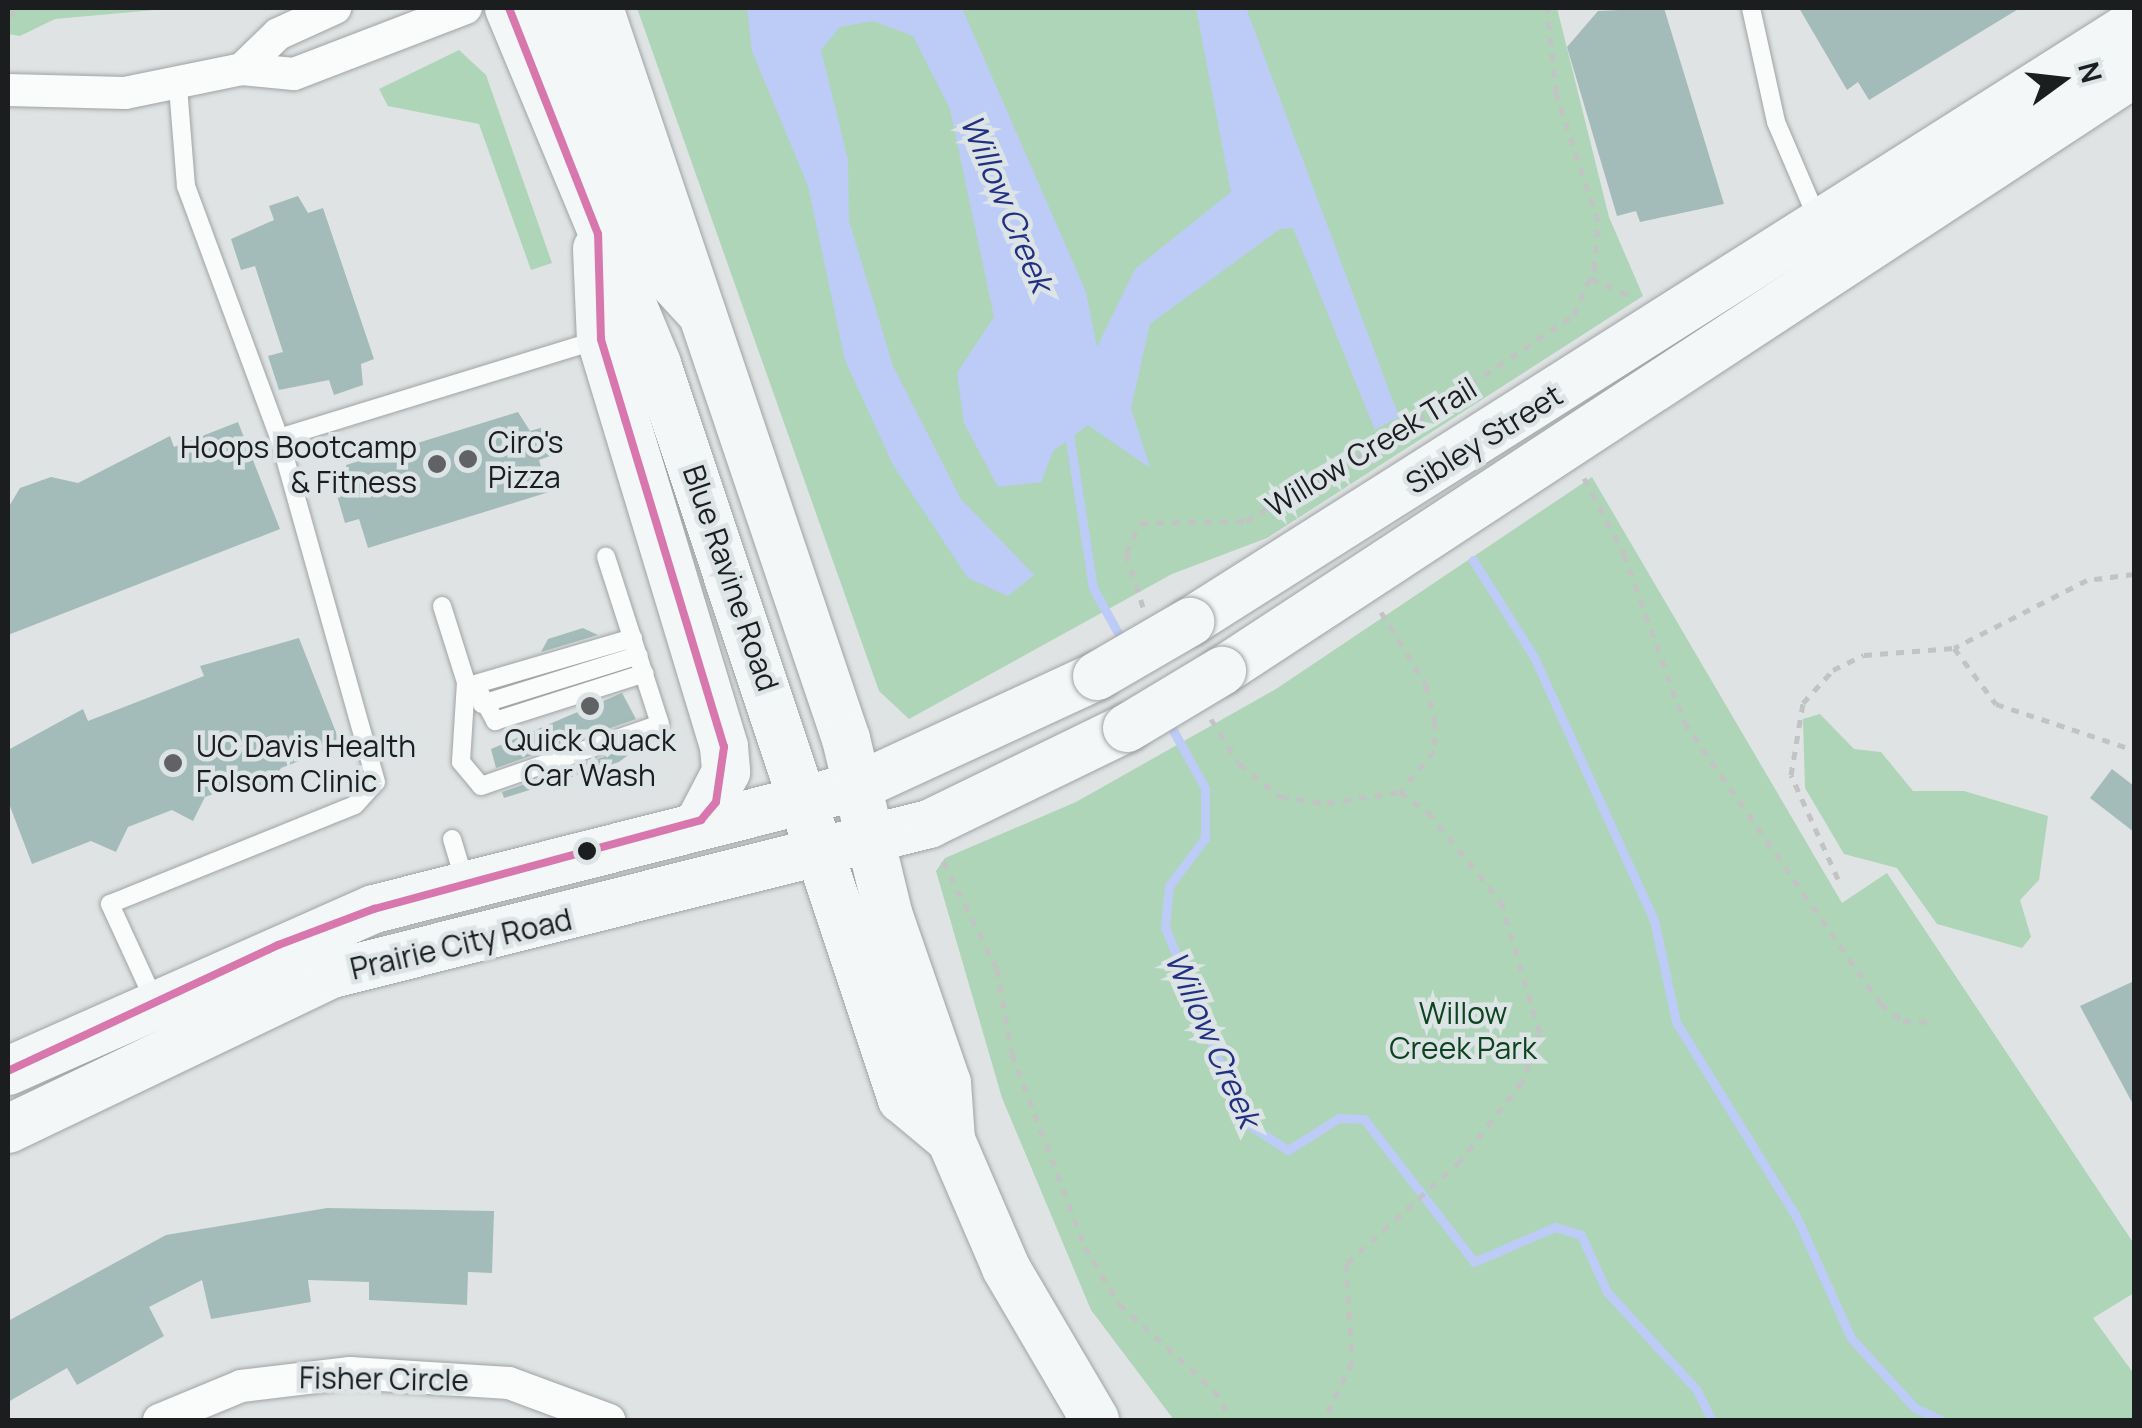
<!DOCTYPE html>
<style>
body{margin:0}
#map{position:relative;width:2142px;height:1428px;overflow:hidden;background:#dfe3e4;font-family:Manrope,sans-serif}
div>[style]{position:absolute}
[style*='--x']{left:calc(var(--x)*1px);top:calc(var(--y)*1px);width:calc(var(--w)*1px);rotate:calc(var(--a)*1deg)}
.green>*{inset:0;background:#aed5b8}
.water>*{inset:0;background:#bdccf6}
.stream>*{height:9px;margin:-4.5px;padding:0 4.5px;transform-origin:4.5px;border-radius:4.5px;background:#bdccf6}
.building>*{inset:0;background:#a3bcb9}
.path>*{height:5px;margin-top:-2.5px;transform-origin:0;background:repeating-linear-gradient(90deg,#c2c3c3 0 8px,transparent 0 16px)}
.roads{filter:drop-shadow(0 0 2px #a0a3a3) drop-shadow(0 0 2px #a0a3a3)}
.lane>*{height:18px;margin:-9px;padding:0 9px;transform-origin:9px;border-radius:9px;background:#fafbfb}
.street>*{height:32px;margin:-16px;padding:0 16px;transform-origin:16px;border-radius:16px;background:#fafbfb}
.secondary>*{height:48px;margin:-24px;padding:0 24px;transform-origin:24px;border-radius:24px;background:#f4f7f8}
.bridges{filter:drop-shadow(0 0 2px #a0a3a3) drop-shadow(0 0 2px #a0a3a3)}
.secondary-bridge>*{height:48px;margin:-24px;padding:0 24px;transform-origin:24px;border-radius:24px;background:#f4f7f8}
.bus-1>*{height:8px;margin:-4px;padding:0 4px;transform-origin:4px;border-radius:4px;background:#d877ad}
.dots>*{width:28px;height:28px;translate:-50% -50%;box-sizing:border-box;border:5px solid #dde4e6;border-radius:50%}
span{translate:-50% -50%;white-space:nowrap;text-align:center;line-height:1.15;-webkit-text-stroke:9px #dde4e6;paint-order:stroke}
.street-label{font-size:30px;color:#1b1d1e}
.poi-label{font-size:30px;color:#1b1d1e}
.left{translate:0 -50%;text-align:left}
.right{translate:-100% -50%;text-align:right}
.park-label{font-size:30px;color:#0d441f}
.water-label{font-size:32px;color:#223084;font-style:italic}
.frame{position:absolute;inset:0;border:10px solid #1b1d1e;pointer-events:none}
.north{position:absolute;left:2012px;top:30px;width:100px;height:100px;-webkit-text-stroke:8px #dde4e6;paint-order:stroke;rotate:75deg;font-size:28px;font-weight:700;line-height:40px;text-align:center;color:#1b1d1e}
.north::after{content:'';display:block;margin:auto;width:35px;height:45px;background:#1b1d1e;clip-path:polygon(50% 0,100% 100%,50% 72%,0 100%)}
</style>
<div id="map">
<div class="green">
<i style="clip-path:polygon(8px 8px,177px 8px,55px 19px,20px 36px,8px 34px)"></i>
<i style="clip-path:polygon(637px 8px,1557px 8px,1609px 217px,1643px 296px,1267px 538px,1172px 574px,909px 719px,879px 691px)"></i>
<i style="clip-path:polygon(459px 50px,486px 75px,552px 263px,531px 270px,479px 124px,388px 106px,379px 89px)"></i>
<i style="clip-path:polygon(1592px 477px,1842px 903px,1887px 873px,2134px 1244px,2134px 1293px,2093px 1318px,2134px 1374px,2134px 1420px,1174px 1420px,1091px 1310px,1002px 1098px,936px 871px,945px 858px,1076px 802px,1276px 689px)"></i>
<i style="clip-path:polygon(1820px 714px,1854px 749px,1881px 752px,1913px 791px,1964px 791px,2048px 816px,2039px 880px,2020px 900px,2031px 937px,2022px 948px,1937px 924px,1897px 868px,1844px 854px,1805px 788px,1803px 719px)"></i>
</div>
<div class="water">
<i style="clip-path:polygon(747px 8px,962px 8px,1086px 292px,1097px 347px,1135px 269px,1231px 192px,1196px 8px,1246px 8px,1399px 417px,1375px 430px,1293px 228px,1280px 229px,1150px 324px,1131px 408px,1150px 468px,1088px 425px,1053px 451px,1041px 482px,998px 487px,964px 423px,957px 373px,994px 317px,950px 109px,913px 36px,873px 21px,840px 27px,821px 50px,848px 160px,849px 221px,893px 366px,961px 499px,1034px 575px,1008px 596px,968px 578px,893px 465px,845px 360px,808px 186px,752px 51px)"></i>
</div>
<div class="stream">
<i style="--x:1068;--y:427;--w:163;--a:81.2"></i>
<i style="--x:1093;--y:588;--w:62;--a:60.9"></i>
<i style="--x:1473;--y:560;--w:115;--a:57.8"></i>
<i style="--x:1534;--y:657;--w:289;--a:65.5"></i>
<i style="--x:1654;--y:920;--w:104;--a:77.8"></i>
<i style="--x:1676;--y:1022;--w:230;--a:58.3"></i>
<i style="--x:1797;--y:1218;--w:132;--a:65.8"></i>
<i style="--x:1851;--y:1338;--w:95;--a:47.6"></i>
<i style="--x:1915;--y:1408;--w:29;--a:25"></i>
<i style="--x:1168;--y:721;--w:77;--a:61.1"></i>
<i style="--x:1205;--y:788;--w:50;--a:90"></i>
<i style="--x:1205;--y:838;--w:60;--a:126.9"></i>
<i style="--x:1169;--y:886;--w:41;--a:95.6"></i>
<i style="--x:1165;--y:927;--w:209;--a:68.1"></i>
<i style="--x:1243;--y:1121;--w:54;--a:32.8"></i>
<i style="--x:1288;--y:1150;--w:60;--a:-32.1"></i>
<i style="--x:1339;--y:1118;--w:25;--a:2"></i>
<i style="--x:1364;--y:1119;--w:180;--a:52.4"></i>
<i style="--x:1474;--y:1262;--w:88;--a:-23.4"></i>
<i style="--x:1555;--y:1227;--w:27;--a:17"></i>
<i style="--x:1581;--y:1235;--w:63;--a:65.5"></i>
<i style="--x:1607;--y:1292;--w:132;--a:47.5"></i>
<i style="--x:1696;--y:1389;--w:35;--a:63"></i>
</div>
<div class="building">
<i style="clip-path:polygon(1664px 8px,1724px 204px,1640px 222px,1636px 211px,1617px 216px,1567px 47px,1598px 11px)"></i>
<i style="clip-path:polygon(1799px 8px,2020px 8px,1869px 100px,1858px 82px,1847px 90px)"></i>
<i style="clip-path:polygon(298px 196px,308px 213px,323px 208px,374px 359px,361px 364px,363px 385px,334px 395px,329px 380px,279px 390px,268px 356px,283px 352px,255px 266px,241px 270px,231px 239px,274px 220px,269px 206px)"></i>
<i style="clip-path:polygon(518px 412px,530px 431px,544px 427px,553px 455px,539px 460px,549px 492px,368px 548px,359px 519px,345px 523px,335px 489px,347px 486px,346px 465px)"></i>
<i style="clip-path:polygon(238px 422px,280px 529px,8px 635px,8px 508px,20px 488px,51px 477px,78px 483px,170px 436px,174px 447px)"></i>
<i style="clip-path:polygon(583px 628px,598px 635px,541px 652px,548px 639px)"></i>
<i style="clip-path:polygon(299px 638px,341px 745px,281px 768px,270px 791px,248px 781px,205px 797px,193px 821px,172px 810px,128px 827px,116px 852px,91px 841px,32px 864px,8px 801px,8px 750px,83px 709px,88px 721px,204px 676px,200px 666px)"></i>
<i style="clip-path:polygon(622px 693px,636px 719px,496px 768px,491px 749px)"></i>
<i style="clip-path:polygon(644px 743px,619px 762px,504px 798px,502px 792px)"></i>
<i style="clip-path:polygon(2112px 769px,2134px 786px,2134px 832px,2090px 798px)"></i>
<i style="clip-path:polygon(2134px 981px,2134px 1106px,2080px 1006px)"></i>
<i style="clip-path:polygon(327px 1208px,494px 1211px,492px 1273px,468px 1272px,467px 1305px,369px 1300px,369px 1282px,308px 1280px,311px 1302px,211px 1319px,202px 1280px,149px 1307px,164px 1336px,77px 1385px,67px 1368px,8px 1402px,8px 1321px,166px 1235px)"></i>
</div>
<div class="path">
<i style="--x:8;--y:16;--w:16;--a:-30"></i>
<i style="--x:1591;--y:278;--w:43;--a:24.8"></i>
<i style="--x:1584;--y:478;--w:86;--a:62.2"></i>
<i style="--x:1624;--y:554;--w:178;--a:70.3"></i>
<i style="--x:1684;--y:722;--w:344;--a:55.1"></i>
<i style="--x:1881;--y:1004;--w:28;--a:38"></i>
<i style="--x:1903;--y:1021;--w:25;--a:2"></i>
<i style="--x:2134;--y:574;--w:47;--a:172.7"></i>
<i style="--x:2087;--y:580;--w:149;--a:152.9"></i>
<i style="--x:1954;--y:648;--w:70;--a:53.1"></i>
<i style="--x:1996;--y:704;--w:145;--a:18.4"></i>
<i style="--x:1143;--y:607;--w:57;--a:-107.5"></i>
<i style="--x:1126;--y:553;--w:33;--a:-65"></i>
<i style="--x:1140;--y:523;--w:106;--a:-1.1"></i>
<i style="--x:1246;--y:521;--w:167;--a:-29.8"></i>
<i style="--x:1391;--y:438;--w:220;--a:-33.9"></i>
<i style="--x:1574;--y:315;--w:50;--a:-66.5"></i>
<i style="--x:1594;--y:269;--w:48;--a:-85.2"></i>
<i style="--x:1598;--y:221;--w:135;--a:-108.2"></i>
<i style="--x:1556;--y:93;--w:85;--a:-96"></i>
<i style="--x:1381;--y:612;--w:86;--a:58.3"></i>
<i style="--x:1426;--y:685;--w:37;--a:76"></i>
<i style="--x:1435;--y:721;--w:30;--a:92"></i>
<i style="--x:1434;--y:751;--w:53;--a:129.7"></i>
<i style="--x:1211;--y:719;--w:53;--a:58.1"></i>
<i style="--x:1239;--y:764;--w:53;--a:38.2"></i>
<i style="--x:1281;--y:797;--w:46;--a:7.4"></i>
<i style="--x:1327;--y:803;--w:74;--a:-8.6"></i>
<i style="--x:1400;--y:792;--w:34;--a:36"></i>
<i style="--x:1428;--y:812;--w:116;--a:51"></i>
<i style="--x:1501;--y:902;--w:138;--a:73.5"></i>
<i style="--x:1540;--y:1034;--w:51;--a:110.6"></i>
<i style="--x:1522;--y:1082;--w:100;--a:128.1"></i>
<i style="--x:1460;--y:1161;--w:154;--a:137.9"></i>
<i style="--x:1346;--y:1264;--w:98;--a:86.5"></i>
<i style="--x:1352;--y:1362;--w:64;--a:115.8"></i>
<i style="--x:943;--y:861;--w:121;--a:63.4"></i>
<i style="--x:997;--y:969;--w:86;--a:80"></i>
<i style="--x:1012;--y:1054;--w:206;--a:69.3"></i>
<i style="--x:1085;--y:1247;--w:66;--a:59.2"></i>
<i style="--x:1119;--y:1304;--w:128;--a:42.2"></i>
<i style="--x:1214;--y:1390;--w:35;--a:59"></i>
<i style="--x:1838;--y:879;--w:114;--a:-114.3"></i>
<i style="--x:1791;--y:775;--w:73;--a:-80.5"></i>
<i style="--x:1803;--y:703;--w:45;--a:-47.7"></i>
<i style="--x:1833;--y:670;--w:34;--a:-26"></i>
<i style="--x:1864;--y:655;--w:90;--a:-4.4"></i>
</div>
<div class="roads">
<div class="lane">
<i style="--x:1751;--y:8;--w:117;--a:77.6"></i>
<i style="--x:1776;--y:122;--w:107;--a:66.8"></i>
<i style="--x:178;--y:87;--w:99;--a:85.4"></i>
<i style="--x:186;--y:186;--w:269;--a:69.7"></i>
<i style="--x:279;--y:438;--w:337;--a:-17.1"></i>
<i style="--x:442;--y:606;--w:80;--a:72.5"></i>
<i style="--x:466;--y:682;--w:80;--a:93.6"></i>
<i style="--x:461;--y:762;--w:31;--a:50"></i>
<i style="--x:481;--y:786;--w:189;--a:-19.1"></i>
<i style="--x:660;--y:724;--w:176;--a:-107.9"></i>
<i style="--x:469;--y:686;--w:171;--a:-16.3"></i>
<i style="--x:477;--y:688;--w:38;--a:61"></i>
<i style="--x:495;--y:721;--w:157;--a:-17.7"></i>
<i style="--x:482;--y:704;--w:164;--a:-17.3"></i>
<i style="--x:452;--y:839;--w:45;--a:73.2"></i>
<i style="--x:155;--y:1002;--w:108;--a:-114.7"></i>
<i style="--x:110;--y:904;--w:264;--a:-22"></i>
<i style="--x:355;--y:805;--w:31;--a:-48"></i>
<i style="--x:376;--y:782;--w:357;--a:-105.7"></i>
</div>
<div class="street">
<i style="--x:242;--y:69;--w:50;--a:-44.2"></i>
<i style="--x:278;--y:34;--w:63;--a:-24.5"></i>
<i style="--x:8;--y:90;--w:117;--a:1.5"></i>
<i style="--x:125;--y:93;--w:119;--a:-11.6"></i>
<i style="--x:242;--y:69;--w:52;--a:5.5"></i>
<i style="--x:294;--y:74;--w:184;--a:-21"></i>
<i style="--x:159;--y:1420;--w:89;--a:-22.5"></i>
<i style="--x:241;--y:1386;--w:110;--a:-6.8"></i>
<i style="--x:350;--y:1373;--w:159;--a:3.6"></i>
<i style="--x:509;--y:1383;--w:107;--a:20.3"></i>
</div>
<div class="secondary">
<i style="--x:509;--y:8;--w:386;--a:67.4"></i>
<i style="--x:657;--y:364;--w:775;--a:71.57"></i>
<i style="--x:902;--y:1099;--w:64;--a:39.9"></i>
<i style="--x:556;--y:8;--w:261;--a:69.8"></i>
<i style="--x:646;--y:253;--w:83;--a:47.4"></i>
<i style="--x:599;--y:8;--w:772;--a:71.33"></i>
<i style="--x:846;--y:739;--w:179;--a:76.4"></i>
<i style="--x:888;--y:913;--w:180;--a:70.9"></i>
<i style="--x:947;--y:1083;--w:57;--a:86"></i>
<i style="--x:951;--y:1140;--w:139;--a:66.7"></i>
<i style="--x:1006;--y:1268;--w:176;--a:59.6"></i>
<i style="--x:597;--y:249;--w:90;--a:87.5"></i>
<i style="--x:601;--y:339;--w:426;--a:73.2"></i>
<i style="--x:724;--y:747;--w:25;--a:85"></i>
<i style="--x:726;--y:772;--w:54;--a:117.5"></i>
<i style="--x:1190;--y:622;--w:1117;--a:-32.35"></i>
<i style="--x:1222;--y:671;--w:1091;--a:-33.25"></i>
<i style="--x:8;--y:1071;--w:400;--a:-23.9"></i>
<i style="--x:374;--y:909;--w:500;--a:-14.23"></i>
<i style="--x:859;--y:786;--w:262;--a:-24.8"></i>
<i style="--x:8;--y:1129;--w:359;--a:-25.6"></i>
<i style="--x:332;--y:974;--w:616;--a:-14.1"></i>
<i style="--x:929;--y:824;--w:220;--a:-25.9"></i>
</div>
</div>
<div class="bridges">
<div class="secondary-bridge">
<i style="--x:1097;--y:676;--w:108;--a:-30.1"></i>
<i style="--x:1127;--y:728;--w:111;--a:-31"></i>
</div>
</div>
<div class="bus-1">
<i style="--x:8;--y:1071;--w:298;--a:-25"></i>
<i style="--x:278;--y:945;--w:103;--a:-20.6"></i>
<i style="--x:374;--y:909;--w:339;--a:-15.2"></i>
<i style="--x:701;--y:820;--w:23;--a:-50"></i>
<i style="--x:716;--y:802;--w:56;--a:-81.7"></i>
<i style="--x:724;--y:747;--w:426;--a:-106.8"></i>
<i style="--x:601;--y:339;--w:105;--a:-91.6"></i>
<i style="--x:598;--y:234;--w:243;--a:-111.5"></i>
</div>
<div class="dots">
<i style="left:468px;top:459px;background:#606263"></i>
<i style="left:437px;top:464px;background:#606263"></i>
<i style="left:590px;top:706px;background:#606263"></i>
<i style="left:173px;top:763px;background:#606263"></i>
<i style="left:587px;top:851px;background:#1b1d1e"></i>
</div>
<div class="street-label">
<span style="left:1484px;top:439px;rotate:-32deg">Sibley Street</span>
<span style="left:1371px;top:447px;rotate:-31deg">Willow Creek Trail</span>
<span style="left:731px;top:578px;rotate:71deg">Blue Ravine Road</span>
<span style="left:461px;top:944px;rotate:-13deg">Prairie City Road</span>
<span style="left:384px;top:1379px;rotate:1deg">Fisher Circle</span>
</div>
<div class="poi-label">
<span class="left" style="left:488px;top:459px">Ciro's<br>Pizza</span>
<span class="right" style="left:417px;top:464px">Hoops Bootcamp<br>&amp; Fitness</span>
<span style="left:590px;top:757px">Quick Quack<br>Car Wash</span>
<span class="left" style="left:196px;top:763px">UC Davis Health<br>Folsom Clinic</span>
</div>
<div class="park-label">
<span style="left:1463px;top:1030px">Willow<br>Creek Park</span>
</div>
<div class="water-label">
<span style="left:1007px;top:203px;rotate:67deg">Willow Creek</span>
<span style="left:1213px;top:1039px;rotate:66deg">Willow Creek</span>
</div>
<div class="frame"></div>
<div class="north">N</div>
</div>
